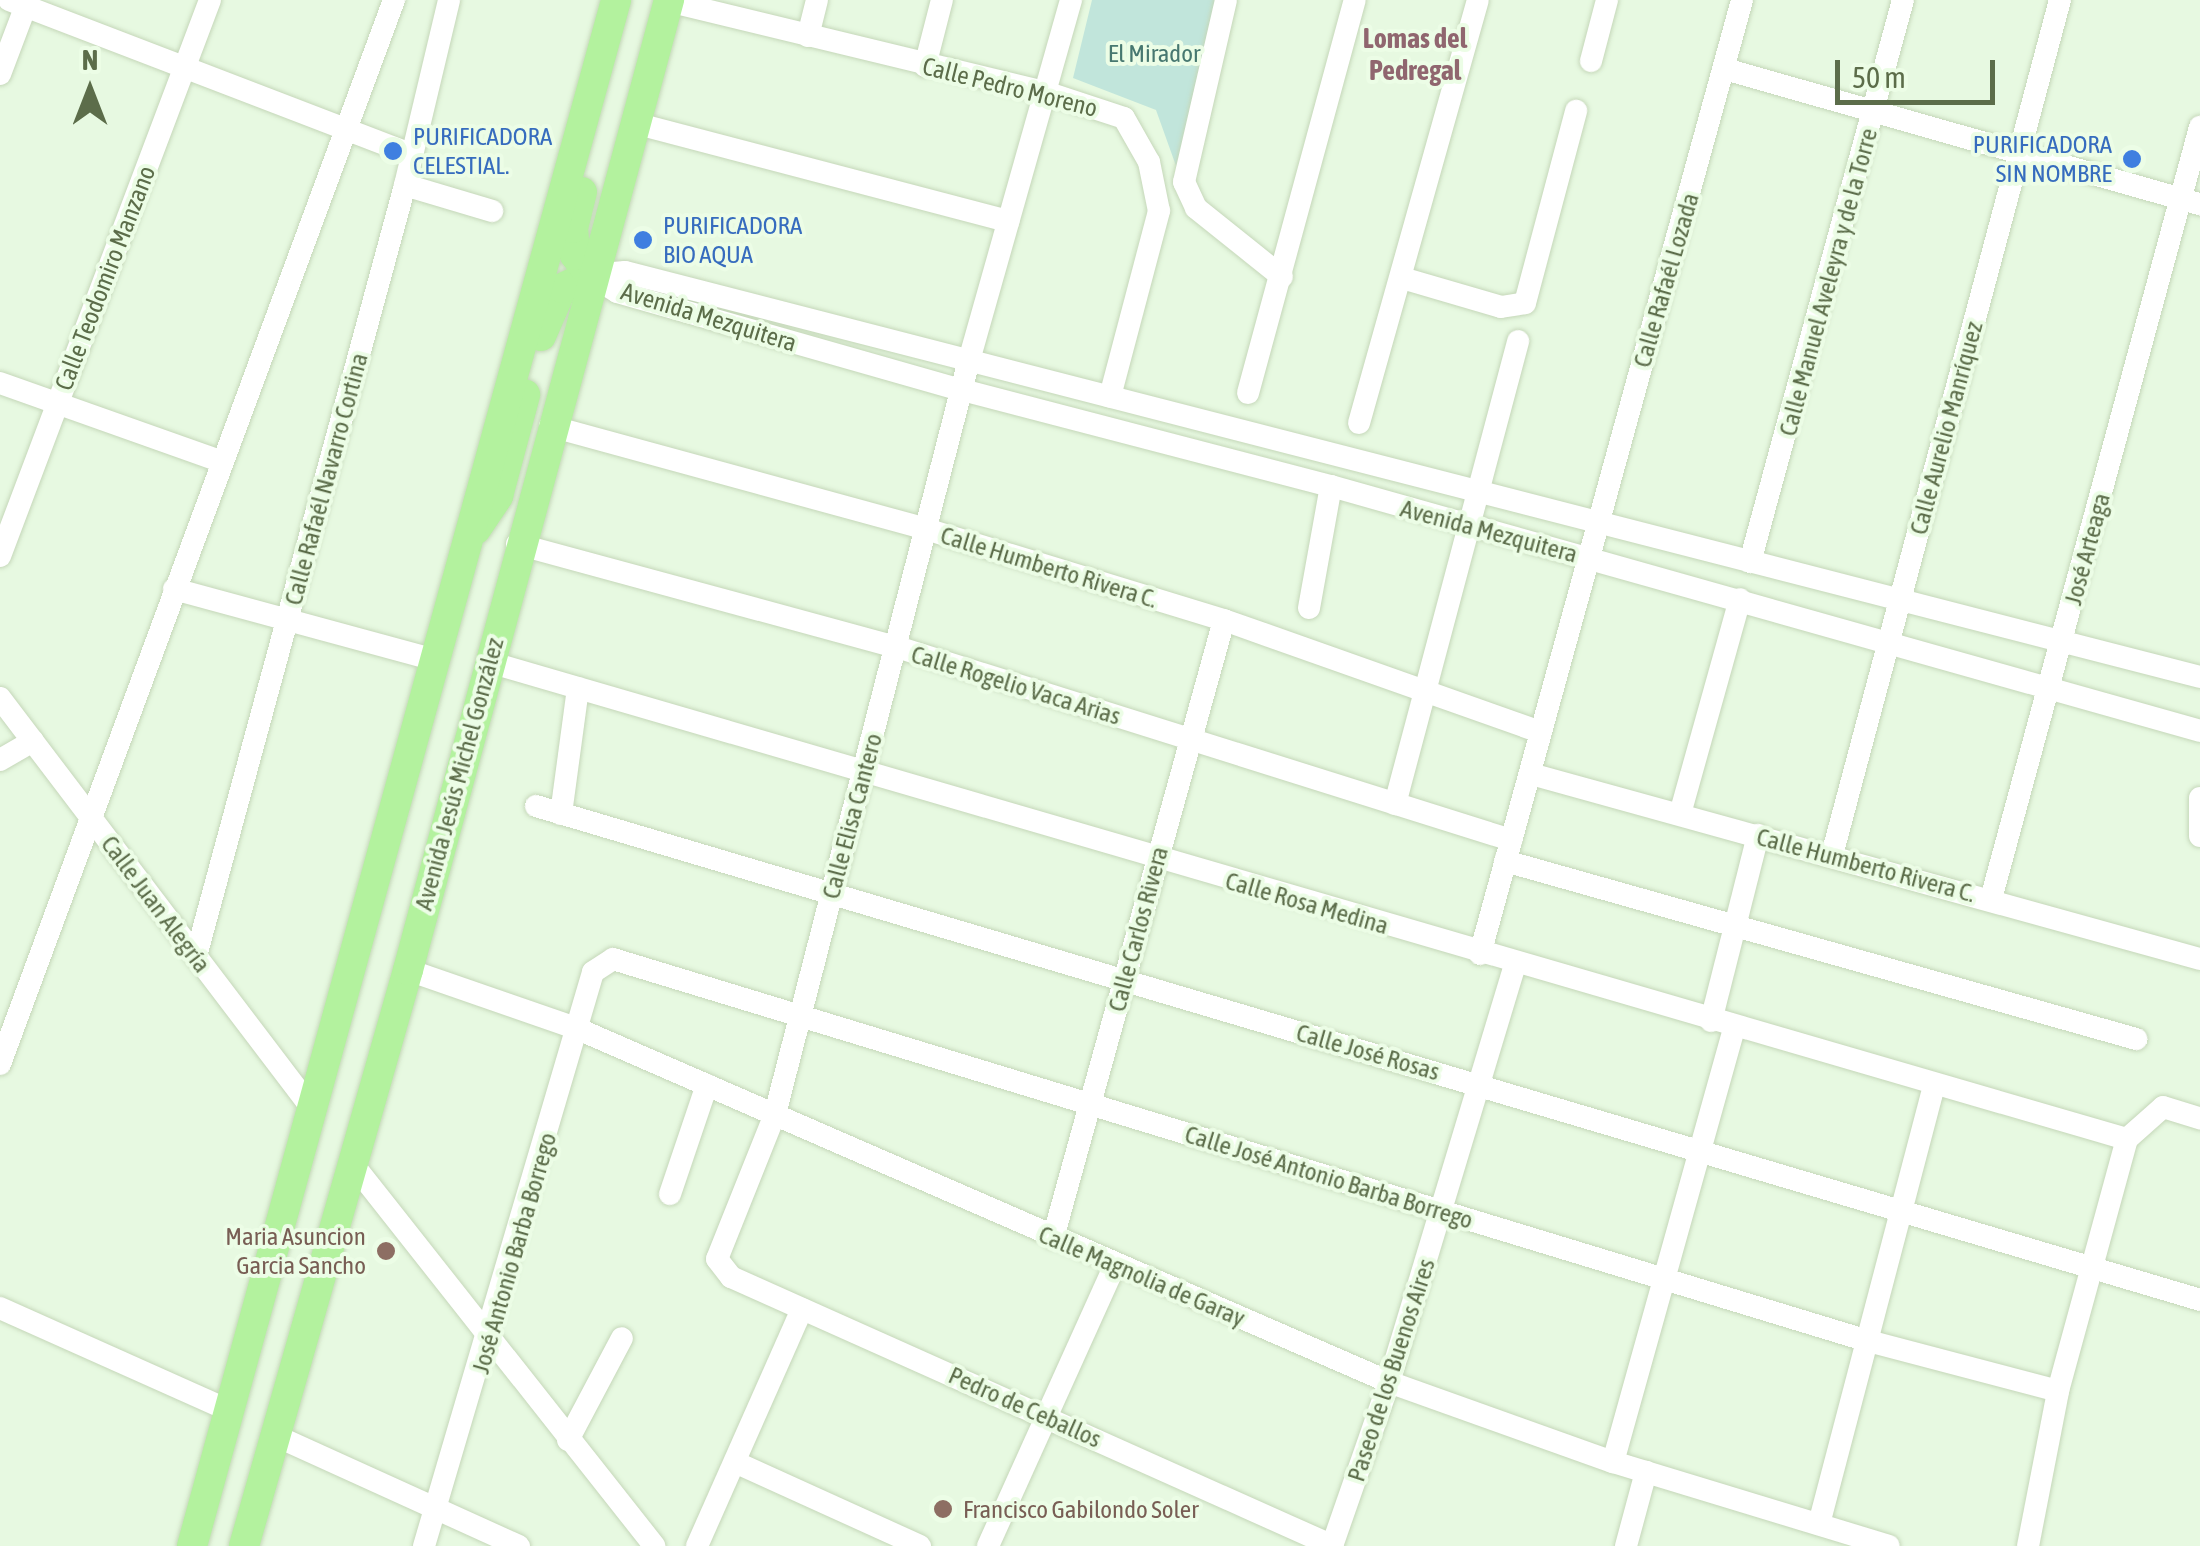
<!DOCTYPE html>
<meta charset="utf-8">
<style>
body{margin:0}
#map{position:relative;width:2200px;height:1546px;overflow:hidden;background:#e7f9e1;font-family:"Asap Condensed",sans-serif}
div>[style]{position:absolute}
[style*='--x']{left:calc(var(--x)*1px);top:calc(var(--y)*1px);width:calc(var(--w)*1px);rotate:calc(var(--a)*1deg)}
.green>*{inset:0;background:#c1e5db}
.roads{filter:drop-shadow(0 0 2px #c5d7b9) drop-shadow(0 0 2px #c5d7b9)}
.minor>*{height:22px;margin:-11px;padding:0 11px;transform-origin:11px;border-radius:11px;background:#fff}
.major>*{height:30px;margin:-15px;padding:0 15px;transform-origin:15px;border-radius:15px;background:#b3f29e}
.dots>*{width:28px;height:28px;translate:-50% -50%;box-sizing:border-box;border:5px solid #ecfde6;border-radius:50%}
span{translate:-50% -50%;white-space:nowrap;text-align:center;line-height:1.15;-webkit-text-stroke:8px #ecfde6;paint-order:stroke}
.park-label{font-size:25px;color:#477870}
.street-label{font-size:25px;color:#5c6d4a}
.shop-label{font-size:25px;color:#366cbe}
.left{translate:0 -50%;text-align:left}
.right{translate:-100% -50%;text-align:right}
.education-label{font-size:25px;color:#785e54}
.neighbourhood-label{font-size:28px;color:#90666f;font-weight:700}
.north{position:absolute;left:40px;top:40px;width:100px;height:100px;-webkit-text-stroke:8px #ecfde6;paint-order:stroke;rotate:0deg;font-size:28px;font-weight:700;line-height:40px;text-align:center;color:#5c6d4a}
.north::after{content:'';display:block;margin:auto;width:35px;height:45px;background:#5c6d4a;clip-path:polygon(50% 0,100% 100%,50% 72%,0 100%)}
.scale{position:absolute;left:1835px;top:60px;width:160px;height:45px;box-sizing:border-box;border:5px solid #5c6d4a;border-top:0;padding-left:12px;font-size:30px;line-height:35px;white-space:nowrap;color:#5c6d4a;-webkit-text-stroke:8px #ecfde6;paint-order:stroke}
</style>
<div id="map">
<div class="green">
<i style="clip-path:polygon(1092px 0,1220px 0,1180px 177px,1156px 110px,1073px 78px)"></i>
</div>
<div class="roads">
<div class="minor">
<i style="--x:9;--y:0;--w:432;--a:21"></i>
<i style="--x:1071;--y:0;--w:374;--a:105.8"></i>
<i style="--x:969;--y:360;--w:779;--a:104.43"></i>
<i style="--x:775;--y:1114;--w:156;--a:111.8"></i>
<i style="--x:717;--y:1259;--w:23;--a:52"></i>
<i style="--x:731;--y:1277;--w:659;--a:24.08"></i>
<i style="--x:1226;--y:0;--w:187;--a:103"></i>
<i style="--x:1184;--y:182;--w:29;--a:65"></i>
<i style="--x:1196;--y:208;--w:110;--a:38.7"></i>
<i style="--x:668;--y:1;--w:388;--a:13.6"></i>
<i style="--x:1045;--y:92;--w:83;--a:18.2"></i>
<i style="--x:1124;--y:118;--w:51;--a:60.4"></i>
<i style="--x:1149;--y:162;--w:50;--a:78.5"></i>
<i style="--x:1159;--y:211;--w:192;--a:104.8"></i>
<i style="--x:808;--y:36;--w:37;--a:-76"></i>
<i style="--x:1591;--y:61;--w:63;--a:-75.3"></i>
<i style="--x:925;--y:66;--w:68;--a:-75.6"></i>
<i style="--x:1725;--y:69;--w:494;--a:15.9"></i>
<i style="--x:0;--y:74;--w:79;--a:-69.3"></i>
<i style="--x:634;--y:123;--w:387;--a:14.7"></i>
<i style="--x:405;--y:185;--w:91;--a:16.6"></i>
<i style="--x:590;--y:275;--w:32;--a:32"></i>
<i style="--x:617;--y:292;--w:359;--a:15.9"></i>
<i style="--x:962;--y:390;--w:381;--a:14.6"></i>
<i style="--x:1331;--y:486;--w:903;--a:15.74"></i>
<i style="--x:590;--y:275;--w:35;--a:-5"></i>
<i style="--x:625;--y:272;--w:1626;--a:14.42"></i>
<i style="--x:1402;--y:278;--w:103;--a:16.3"></i>
<i style="--x:1501;--y:307;--w:24;--a:-9"></i>
<i style="--x:1525;--y:303;--w:199;--a:-75.1"></i>
<i style="--x:0;--y:383;--w:233;--a:19.5"></i>
<i style="--x:1248;--y:393;--w:407;--a:-74.8"></i>
<i style="--x:1359;--y:423;--w:439;--a:-74.3"></i>
<i style="--x:550;--y:426;--w:393;--a:15.3"></i>
<i style="--x:929;--y:530;--w:308;--a:17"></i>
<i style="--x:1224;--y:620;--w:336;--a:19.5"></i>
<i style="--x:517;--y:544;--w:394;--a:15.2"></i>
<i style="--x:897;--y:647;--w:644;--a:17.45"></i>
<i style="--x:0;--y:556;--w:594;--a:-69.31"></i>
<i style="--x:1750;--y:562;--w:582;--a:-74.77"></i>
<i style="--x:174;--y:589;--w:266;--a:15.2"></i>
<i style="--x:1309;--y:608;--w:124;--a:-79.8"></i>
<i style="--x:489;--y:662;--w:1706;--a:16.24"></i>
<i style="--x:0;--y:698;--w:517;--a:52.78"></i>
<i style="--x:0;--y:760;--w:38;--a:-30"></i>
<i style="--x:1531;--y:774;--w:694;--a:15.46"></i>
<i style="--x:2200;--y:798;--w:38;--a:90"></i>
<i style="--x:1395;--y:804;--w:479;--a:-75.1"></i>
<i style="--x:536;--y:806;--w:1736;--a:16.53"></i>
<i style="--x:561;--y:814;--w:127;--a:-82.3"></i>
<i style="--x:1680;--y:814;--w:223;--a:-74.4"></i>
<i style="--x:1832;--y:855;--w:885;--a:-75.07"></i>
<i style="--x:1505;--y:861;--w:656;--a:15.75"></i>
<i style="--x:1991;--y:899;--w:800;--a:-74.85"></i>
<i style="--x:1480;--y:954;--w:989;--a:-74.64"></i>
<i style="--x:196;--y:956;--w:799;--a:-74.83"></i>
<i style="--x:405;--y:185;--w:190;--a:-76.6"></i>
<i style="--x:408;--y:970;--w:180;--a:19.1"></i>
<i style="--x:578;--y:1029;--w:884;--a:23.52"></i>
<i style="--x:1389;--y:1382;--w:238;--a:19.7"></i>
<i style="--x:1613;--y:1462;--w:288;--a:16.9"></i>
<i style="--x:1711;--y:1021;--w:192;--a:-75.8"></i>
<i style="--x:0;--y:1064;--w:1135;--a:-69.68"></i>
<i style="--x:352;--y:1163;--w:488;--a:51.7"></i>
<i style="--x:670;--y:1194;--w:115;--a:-71.3"></i>
<i style="--x:1053;--y:1238;--w:641;--a:-74.53"></i>
<i style="--x:0;--y:1308;--w:250;--a:24.1"></i>
<i style="--x:274;--y:1435;--w:269;--a:24.4"></i>
<i style="--x:568;--y:1440;--w:115;--a:-62.1"></i>
<i style="--x:1613;--y:1462;--w:451;--a:-74.4"></i>
<i style="--x:737;--y:1463;--w:201;--a:24.4"></i>
<i style="--x:1819;--y:1524;--w:454;--a:-75.3"></i>
<i style="--x:424;--y:1546;--w:598;--a:-73.59"></i>
<i style="--x:593;--y:972;--w:24;--a:-33"></i>
<i style="--x:613;--y:959;--w:1312;--a:16.93"></i>
<i style="--x:1868;--y:1341;--w:196;--a:14.7"></i>
<i style="--x:697;--y:1546;--w:259;--a:-66.1"></i>
<i style="--x:988;--y:1546;--w:308;--a:-65.7"></i>
<i style="--x:1332;--y:1546;--w:174;--a:-70.8"></i>
<i style="--x:1389;--y:1382;--w:437;--a:-73.2"></i>
<i style="--x:1626;--y:1546;--w:77;--a:-74.9"></i>
<i style="--x:2028;--y:1546;--w:158;--a:-79"></i>
<i style="--x:2058;--y:1391;--w:261;--a:-74.7"></i>
<i style="--x:2127;--y:1139;--w:48;--a:-41.6"></i>
<i style="--x:2163;--y:1107;--w:39;--a:17"></i>
</div>
<div class="major">
<i style="--x:541;--y:336;--w:52;--a:-66.4"></i>
<i style="--x:562;--y:288;--w:31;--a:-25"></i>
<i style="--x:590;--y:275;--w:25;--a:-127"></i>
<i style="--x:575;--y:255;--w:27;--a:-94"></i>
<i style="--x:573;--y:228;--w:37;--a:-76"></i>
<i style="--x:476;--y:529;--w:40;--a:-56"></i>
<i style="--x:498;--y:496;--w:105;--a:-75"></i>
<i style="--x:192;--y:1546;--w:1603;--a:-74.66"></i>
<i style="--x:244;--y:1546;--w:599;--a:-74.11"></i>
<i style="--x:408;--y:970;--w:1005;--a:-74.94"></i>
</div>
</div>
<div class="dots">
<i style="left:393px;top:151px;background:#3f7fe0"></i>
<i style="left:2132px;top:159px;background:#3f7fe0"></i>
<i style="left:643px;top:240px;background:#3f7fe0"></i>
<i style="left:386px;top:1251px;background:#8d6e63"></i>
<i style="left:943px;top:1509px;background:#8d6e63"></i>
</div>
<div class="park-label">
<span style="left:1154px;top:53px">El Mirador</span>
</div>
<div class="street-label">
<span style="left:1010px;top:87px;rotate:14deg">Calle Pedro Moreno</span>
<span style="left:105px;top:278px;rotate:-69deg">Calle Teodomiro Manzano</span>
<span style="left:1666px;top:280px;rotate:-74deg">Calle Rafaél Lozada</span>
<span style="left:1828px;top:282px;rotate:-75deg">Calle Manuel Aveleyra y de la Torre</span>
<span style="left:709px;top:317px;rotate:17deg">Avenida Mezquitera</span>
<span style="left:1946px;top:428px;rotate:-75deg">Calle Aurelio Manríquez</span>
<span style="left:326px;top:479px;rotate:-75deg">Calle Rafaél Navarro Cortina</span>
<span style="left:1489px;top:531px;rotate:15deg">Avenida Mezquitera</span>
<span style="left:2087px;top:549px;rotate:-75deg">José Arteaga</span>
<span style="left:1049px;top:567px;rotate:17deg">Calle Humberto Rivera C.</span>
<span style="left:1016px;top:685px;rotate:17deg">Calle Rogelio Vaca Arias</span>
<span style="left:459px;top:774px;rotate:-75deg">Avenida Jesús Michel González</span>
<span style="left:852px;top:816px;rotate:-75deg">Calle Elisa Cantero</span>
<span style="left:1866px;top:865px;rotate:15deg">Calle Humberto Rivera C.</span>
<span style="left:1307px;top:903px;rotate:16deg">Calle Rosa Medina</span>
<span style="left:156px;top:904px;rotate:53deg">Calle Juan Alegría</span>
<span style="left:1138px;top:929px;rotate:-75deg">Calle Carlos Rivera</span>
<span style="left:1368px;top:1052px;rotate:16deg">Calle José Rosas</span>
<span style="left:1329px;top:1177px;rotate:17deg">Calle José Antonio Barba Borrego</span>
<span style="left:514px;top:1253px;rotate:-74deg">José Antonio Barba Borrego</span>
<span style="left:1142px;top:1276px;rotate:23deg">Calle Magnolia de Garay</span>
<span style="left:1391px;top:1370px;rotate:-72deg">Paseo de los Buenos Aires</span>
<span style="left:1025px;top:1407px;rotate:24deg">Pedro de Ceballos</span>
</div>
<div class="shop-label">
<span class="left" style="left:413px;top:151px">PURIFICADORA<br>CELESTIAL.</span>
<span class="right" style="left:2112px;top:159px">PURIFICADORA<br>SIN NOMBRE</span>
<span class="left" style="left:663px;top:240px">PURIFICADORA<br>BIO AQUA</span>
</div>
<div class="education-label">
<span class="right" style="left:366px;top:1251px">Maria Asuncion<br>Garcia Sancho</span>
<span class="left" style="left:963px;top:1509px">Francisco Gabilondo Soler</span>
</div>
<div class="neighbourhood-label">
<span style="left:1415px;top:54px">Lomas del<br>Pedregal</span>
</div>
<div class="north">N</div>
<div class="scale">50 m</div>
</div>
